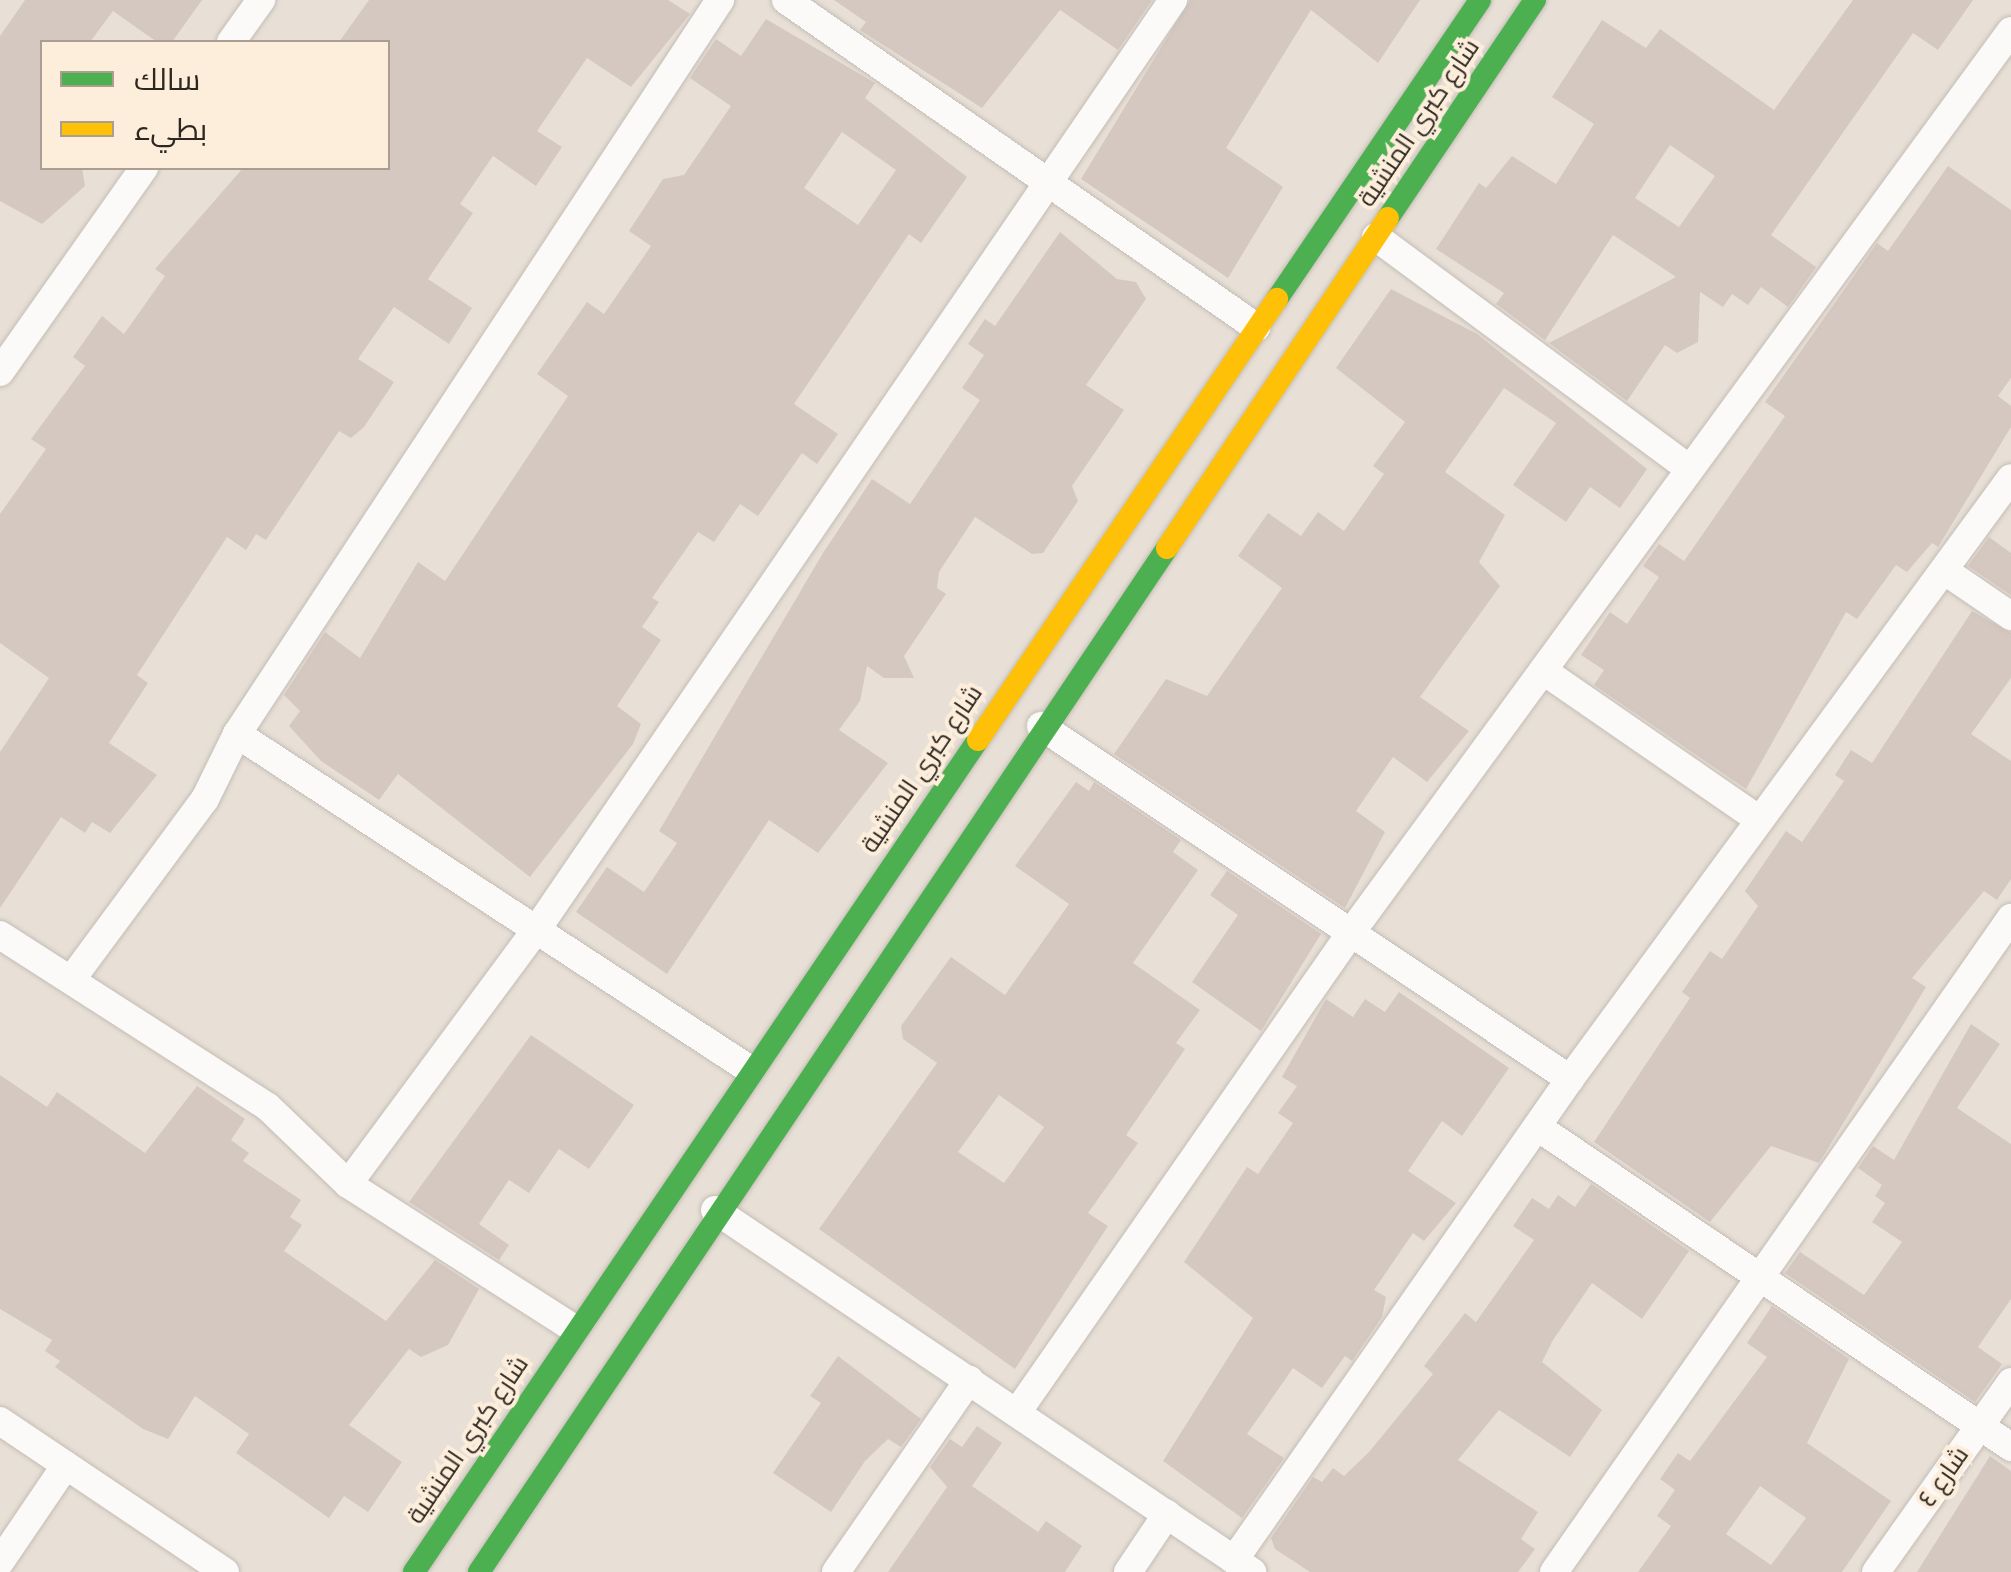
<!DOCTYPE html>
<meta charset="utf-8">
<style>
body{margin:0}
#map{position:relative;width:2011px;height:1572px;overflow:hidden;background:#e8e0d6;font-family:"DM Sans",Cairo,sans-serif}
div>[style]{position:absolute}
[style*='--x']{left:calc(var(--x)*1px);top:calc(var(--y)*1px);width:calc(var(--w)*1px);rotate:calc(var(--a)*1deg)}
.building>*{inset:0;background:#d5c8c1}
.roads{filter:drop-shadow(0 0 2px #c4bdb6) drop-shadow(0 0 2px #c4bdb6)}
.street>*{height:28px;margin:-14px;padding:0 14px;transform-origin:14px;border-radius:14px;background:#fcfaf9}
.fast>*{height:22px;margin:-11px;padding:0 11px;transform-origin:11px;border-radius:11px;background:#4caf50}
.slow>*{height:22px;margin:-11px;padding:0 11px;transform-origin:11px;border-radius:11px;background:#ffc107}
span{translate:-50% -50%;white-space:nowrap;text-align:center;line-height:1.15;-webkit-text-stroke:8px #fdeedc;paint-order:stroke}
.street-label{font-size:25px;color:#2c2720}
.legend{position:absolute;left:40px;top:40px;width:350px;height:130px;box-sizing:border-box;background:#fdeedc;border:2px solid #a99e91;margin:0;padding:12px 18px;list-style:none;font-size:30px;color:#2c2720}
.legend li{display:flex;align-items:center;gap:20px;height:50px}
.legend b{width:50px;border:2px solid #a99e91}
</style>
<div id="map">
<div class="building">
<i style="clip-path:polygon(25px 0,202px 0,172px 42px,157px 42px,113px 11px,90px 42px,42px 42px,42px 168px,82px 168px,85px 186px,42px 224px,0 201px,0 36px)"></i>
<i style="clip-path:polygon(369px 0,668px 0,690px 14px,631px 87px,587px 58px,537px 131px,562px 147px,536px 186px,493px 156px,460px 204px,473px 213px,428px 279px,472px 308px,449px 344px,394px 307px,358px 359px,394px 382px,364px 427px,351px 438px,339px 431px,266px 540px,256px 534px,246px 550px,227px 537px,137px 675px,148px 683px,109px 743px,157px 775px,110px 833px,92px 822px,85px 833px,61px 817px,0 908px,0 752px,49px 678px,0 643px,0 514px,46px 449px,31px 439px,85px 366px,73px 357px,102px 316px,124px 334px,165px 276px,155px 269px,243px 168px,388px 168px,388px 42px,339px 42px)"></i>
<i style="clip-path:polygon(834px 0,1152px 0,1118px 50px,1060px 10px,982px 108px,860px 30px,866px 22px)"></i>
<i style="clip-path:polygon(1190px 0,1420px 0,1378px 63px,1311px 10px,1226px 148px,1283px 187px,1228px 278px,1081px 179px)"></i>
<i style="clip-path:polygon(evenodd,1853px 0,1973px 0,1938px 50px,1913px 33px,1771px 235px,1816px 267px,1788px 307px,1761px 287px,1748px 305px,1732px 294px,1723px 307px,1700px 292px,1698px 342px,1677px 353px,1665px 345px,1627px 401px,1549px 343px,1676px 277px,1613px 235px,1545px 340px,1496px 304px,1504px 293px,1436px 249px,1479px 183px,1486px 188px,1512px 156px,1556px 184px,1594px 124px,1552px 97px,1602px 20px,1646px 48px,1660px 29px,1774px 110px,1853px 0,1670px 145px,1715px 176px,1679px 227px,1635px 198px,1670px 145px)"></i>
<i style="clip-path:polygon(evenodd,766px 19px,875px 83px,865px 98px,967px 177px,921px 243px,909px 234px,794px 404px,838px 434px,817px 464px,802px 453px,758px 516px,740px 504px,714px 542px,698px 532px,652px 598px,659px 602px,642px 627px,661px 640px,617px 706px,641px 724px,633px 744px,530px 877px,398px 774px,379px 800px,321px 761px,289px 726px,300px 711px,284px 695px,325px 632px,360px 658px,418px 562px,445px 581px,568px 396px,537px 374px,587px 302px,604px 314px,651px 246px,629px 231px,663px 179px,684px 175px,731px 106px,690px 78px,716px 39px,741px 56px,766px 19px,842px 132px,896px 170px,858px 225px,804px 188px,842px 132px)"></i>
<i style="clip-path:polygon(1948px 166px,2011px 210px,2011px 378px,1998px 396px,2011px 406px,2011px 427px,1938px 547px,1932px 543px,1907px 572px,1896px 565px,1857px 619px,1846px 612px,1746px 789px,1594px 685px,1604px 670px,1581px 655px,1610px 612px,1627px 624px,1659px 577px,1643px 566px,1659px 544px,1684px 561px,1785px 416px,1765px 402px,1877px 243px,1888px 251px)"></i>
<i style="clip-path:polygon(1060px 232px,1117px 279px,1136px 282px,1146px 299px,1086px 385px,1124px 410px,1072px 486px,1078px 501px,1043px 553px,1032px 554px,975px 517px,939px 572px,937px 588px,946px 594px,904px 656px,914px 678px,884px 678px,867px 666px,860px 701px,839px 730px,888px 763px,818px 853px,769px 820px,667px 974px,576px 912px,607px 867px,644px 892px,677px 843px,659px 831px,823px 553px,872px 479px,910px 504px,980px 400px,962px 388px,984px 355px,968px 344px,985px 319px,995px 326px)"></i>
<i style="clip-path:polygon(1391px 289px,1477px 334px,1647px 469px,1620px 508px,1590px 487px,1566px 522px,1513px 485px,1556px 423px,1504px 388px,1445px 472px,1505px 515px,1479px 562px,1500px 586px,1420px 697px,1469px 731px,1427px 782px,1393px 757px,1356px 811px,1385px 832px,1345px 908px,1114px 754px,1166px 679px,1207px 696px,1282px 588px,1238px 556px,1268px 513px,1301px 536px,1318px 512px,1344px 531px,1384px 474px,1373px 466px,1405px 422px,1336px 368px)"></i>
<i style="clip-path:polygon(1989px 537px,2011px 553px,2011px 595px,1968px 566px)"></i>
<i style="clip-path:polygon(1972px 611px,2011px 633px,2011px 678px,1971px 734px,2011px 761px,2011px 879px,1997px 900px,1984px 891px,1912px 978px,1926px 987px,1819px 1163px,1771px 1146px,1710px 1222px,1594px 1142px,1690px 998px,1682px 992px,1710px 951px,1722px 959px,1758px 906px,1745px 891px,1786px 831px,1802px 842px,1844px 781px,1835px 775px,1851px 750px,1872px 763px)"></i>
<i style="clip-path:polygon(evenodd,1076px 782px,1089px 791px,1094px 782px,1181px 840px,1173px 852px,1198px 870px,1133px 963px,1200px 1010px,1176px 1043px,1185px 1049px,1126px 1135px,1138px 1143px,1088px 1213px,1108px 1226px,1015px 1369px,819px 1229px,937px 1063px,903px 1039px,901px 1026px,951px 957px,1005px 995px,1069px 904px,1015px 866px,1076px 782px,999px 1095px,1044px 1127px,1004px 1183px,958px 1152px,999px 1095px)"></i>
<i style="clip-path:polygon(1227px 871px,1321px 934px,1261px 1031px,1192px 982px,1238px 915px,1210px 895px)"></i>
<i style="clip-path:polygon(1399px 992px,1509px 1068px,1462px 1136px,1442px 1121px,1408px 1171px,1456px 1203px,1424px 1241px,1413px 1233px,1374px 1290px,1386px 1297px,1382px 1317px,1352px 1361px,1345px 1356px,1322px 1388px,1293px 1368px,1247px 1434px,1284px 1458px,1242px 1518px,1163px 1461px,1253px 1318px,1184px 1262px,1247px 1167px,1258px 1174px,1293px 1123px,1278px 1113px,1297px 1086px,1282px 1077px,1326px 999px,1353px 1017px,1365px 999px,1385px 1012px)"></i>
<i style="clip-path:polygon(1971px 1024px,2000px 1044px,1957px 1108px,2011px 1144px,2011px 1299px,1978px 1347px,2002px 1364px,1975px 1402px,1785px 1273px,1800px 1252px,1864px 1295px,1902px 1242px,1872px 1222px,1885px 1203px,1875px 1196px,1882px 1185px,1858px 1168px,1873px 1146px,1894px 1160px)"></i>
<i style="clip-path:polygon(531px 1035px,634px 1105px,589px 1169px,559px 1149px,529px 1193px,509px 1180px,479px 1224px,509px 1245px,499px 1260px,409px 1202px)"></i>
<i style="clip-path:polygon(0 1075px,47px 1107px,57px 1092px,145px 1153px,197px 1086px,245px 1119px,231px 1140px,249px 1153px,243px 1161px,301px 1200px,290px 1217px,302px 1225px,284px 1251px,386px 1321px,435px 1260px,479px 1289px,448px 1345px,421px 1357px,409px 1349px,349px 1425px,402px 1462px,368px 1512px,344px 1496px,329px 1518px,236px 1453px,249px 1434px,195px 1396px,168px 1439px,143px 1429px,55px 1367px,60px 1361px,45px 1351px,52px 1340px,0 1309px)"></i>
<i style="clip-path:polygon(1591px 1184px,1689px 1251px,1642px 1319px,1592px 1283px,1553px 1340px,1542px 1362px,1602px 1410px,1570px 1457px,1499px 1410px,1458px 1460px,1538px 1512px,1521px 1539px,1535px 1549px,1518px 1572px,1310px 1572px,1275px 1549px,1271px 1538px,1313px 1477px,1322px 1482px,1333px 1468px,1344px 1476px,1369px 1452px,1433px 1374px,1424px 1366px,1465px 1313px,1476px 1322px,1534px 1240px,1513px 1226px,1532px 1198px,1549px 1209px,1558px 1195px,1575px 1207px)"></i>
<i style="clip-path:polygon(evenodd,1772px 1306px,1849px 1359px,1807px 1443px,1891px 1501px,1842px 1572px,1638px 1572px,1671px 1526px,1657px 1516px,1675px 1490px,1660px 1479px,1678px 1453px,1690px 1461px,1767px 1357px,1747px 1343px,1772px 1306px,1760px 1486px,1806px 1518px,1771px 1565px,1726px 1534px,1760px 1486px)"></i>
<i style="clip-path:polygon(838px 1356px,921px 1419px,901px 1447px,888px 1439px,865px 1461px,831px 1512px,773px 1473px,821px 1403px,810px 1396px)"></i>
<i style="clip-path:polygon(977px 1426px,1002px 1443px,972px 1486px,1038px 1532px,1046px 1521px,1082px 1546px,1065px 1572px,888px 1572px,947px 1487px,930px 1467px,950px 1439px,962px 1447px)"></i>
<i style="clip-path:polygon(1990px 1456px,2011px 1471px,2011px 1572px,1917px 1572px)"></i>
</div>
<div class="roads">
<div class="street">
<i style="--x:786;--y:0;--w:573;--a:34.83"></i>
<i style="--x:231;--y:42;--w:52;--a:-54.5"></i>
<i style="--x:1376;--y:237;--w:390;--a:36.5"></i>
<i style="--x:0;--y:372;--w:250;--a:-54.8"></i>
<i style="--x:1945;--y:571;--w:80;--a:34.3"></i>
<i style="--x:1545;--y:672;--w:259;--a:34.6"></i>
<i style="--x:1041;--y:726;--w:636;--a:33.72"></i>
<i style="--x:237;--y:734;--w:612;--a:33.2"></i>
<i style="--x:0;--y:935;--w:318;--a:32.7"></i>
<i style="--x:268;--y:1107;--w:111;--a:43.9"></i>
<i style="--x:348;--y:1184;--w:269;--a:32.6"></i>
<i style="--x:71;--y:980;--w:225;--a:-53.5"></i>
<i style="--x:205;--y:799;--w:72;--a:-63.8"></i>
<i style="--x:237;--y:734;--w:879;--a:-56.65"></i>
<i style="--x:1539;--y:1128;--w:570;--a:34.05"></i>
<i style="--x:348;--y:1184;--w:317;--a:-53.5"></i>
<i style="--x:537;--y:929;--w:1126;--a:-55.6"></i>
<i style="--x:715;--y:1210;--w:648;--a:33.98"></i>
<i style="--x:1018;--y:1411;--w:581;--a:-55.16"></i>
<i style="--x:1350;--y:934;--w:1119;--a:-53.8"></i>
<i style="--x:0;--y:1421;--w:271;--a:33.9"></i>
<i style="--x:1234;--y:1560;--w:587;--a:-55.06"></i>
<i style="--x:1570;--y:1079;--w:745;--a:-53.73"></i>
<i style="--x:0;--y:1562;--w:117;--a:-55.8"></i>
<i style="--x:836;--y:1572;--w:234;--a:-55.3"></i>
<i style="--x:1128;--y:1572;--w:70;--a:-56.1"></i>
<i style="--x:1554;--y:1572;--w:798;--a:-55.06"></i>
<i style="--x:1876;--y:1572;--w:233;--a:-54.6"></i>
</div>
<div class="fast">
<i style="--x:1388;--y:218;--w:263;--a:-56"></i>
<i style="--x:1277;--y:299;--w:361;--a:-55.8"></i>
<i style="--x:414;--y:1572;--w:1005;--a:-55.87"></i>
<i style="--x:479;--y:1572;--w:1234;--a:-56.1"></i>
</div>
<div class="slow">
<i style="--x:1167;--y:548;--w:397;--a:-56.2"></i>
<i style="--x:978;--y:740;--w:533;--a:-55.86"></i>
</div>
</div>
<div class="street-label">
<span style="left:1419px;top:123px;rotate:-56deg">شارع كبري المنشية</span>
<span style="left:922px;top:769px;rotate:-56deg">شارع كبري المنشية</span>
<span style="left:468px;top:1440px;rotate:-56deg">شارع كبري المنشية</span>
<span style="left:1944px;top:1477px;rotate:-55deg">شارع ٤</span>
</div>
<ul class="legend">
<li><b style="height:12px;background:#4caf50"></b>سالك</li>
<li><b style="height:12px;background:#ffc107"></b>بطيء</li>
</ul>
</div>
